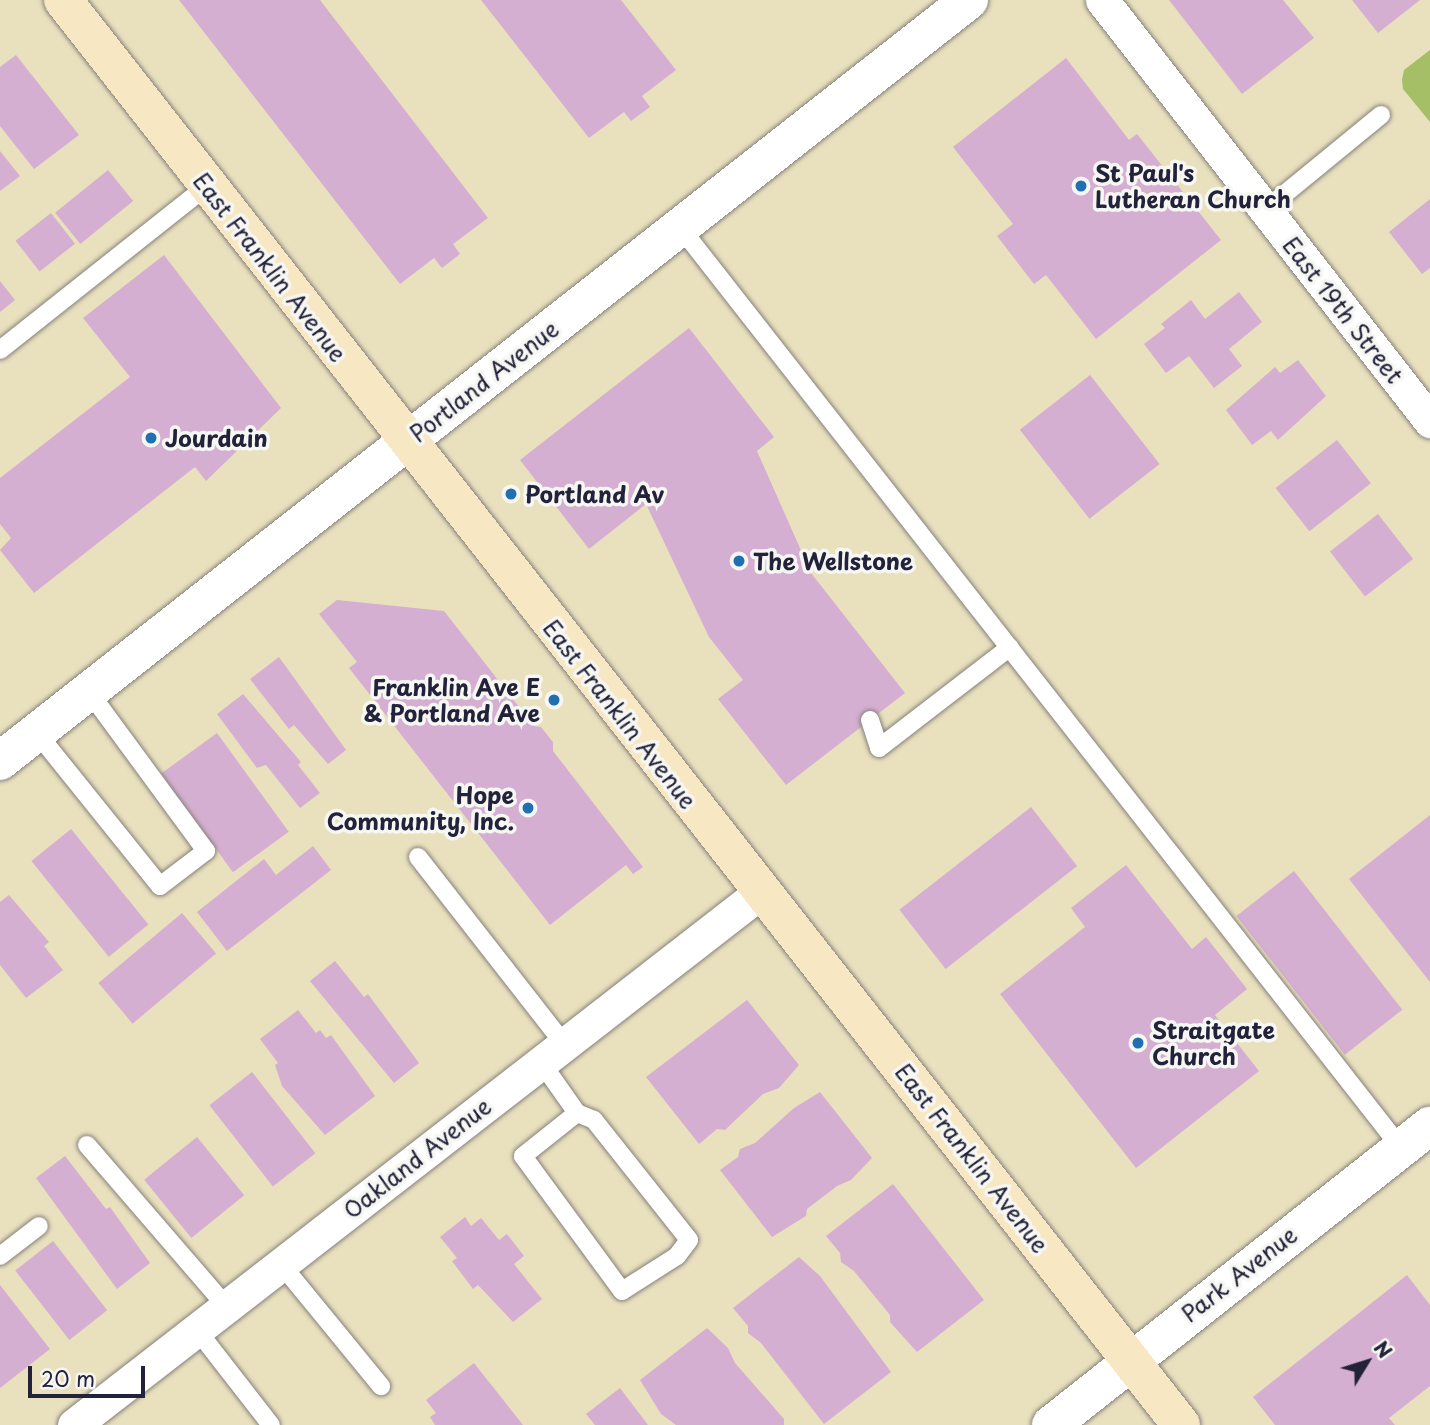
<!DOCTYPE html>
<style>
body{margin:0}
#map{position:relative;width:1430px;height:1425px;overflow:hidden;background:#e9e0be;font-family:"Playpen Sans",sans-serif}
div>[style]{position:absolute}
[style*='--x']{left:calc(var(--x)*1px);top:calc(var(--y)*1px);width:calc(var(--w)*1px);rotate:calc(var(--a)*1deg)}
.green>*{inset:0;background:#a4bf65}
.building>*{inset:0;background:#d5afd1;transform-origin:0 0}
.roads{filter:drop-shadow(0 0 2px #86817c) drop-shadow(0 0 2px #86817c)}
.service>*{height:18px;margin:-9px;padding:0 9px;transform-origin:9px;border-radius:9px;background:#fff}
.minor>*{height:33px;margin:-16.5px;padding:0 16.5px;transform-origin:16.5px;border-radius:16.5px;background:#fff}
.tertiary>*{height:38px;margin:-19px;padding:0 19px;transform-origin:19px;border-radius:19px;background:#fff}
.secondary>*{height:38px;margin:-19px;padding:0 19px;transform-origin:19px;border-radius:19px;background:#f7e8c3}
.dots>*{width:19px;height:19px;translate:-50% -50%;box-sizing:border-box;border:4px solid #f6f6f2;border-radius:50%}
span{translate:-50% -50%;white-space:nowrap;text-align:center;line-height:1.15;-webkit-text-stroke:7px #f6f6f2;paint-order:stroke}
.poi-label{font-size:23px;color:#22223b;font-weight:700}
.left{translate:0 -50%;text-align:left}
.right{translate:-100% -50%;text-align:right}
.street-label{font-size:23px;color:#22223b}
.north{position:absolute;left:1332px;top:1327px;width:70px;height:70px;-webkit-text-stroke:5px #f6f6f2;paint-order:stroke;rotate:52deg;font-size:19px;font-weight:700;line-height:28px;text-align:center;color:#22223b}
.north::after{content:'';display:block;margin:auto;width:24px;height:32px;background:#22223b;clip-path:polygon(50% 0,100% 100%,50% 72%,0 100%)}
.scale{position:absolute;left:28px;top:1366px;width:117px;height:32px;box-sizing:border-box;border:4px solid #22223b;border-top:0;padding-left:9px;font-size:21px;line-height:24px;white-space:nowrap;color:#22223b;-webkit-text-stroke:5px #f6f6f2;paint-order:stroke}
</style>
<div id="map">
<div class="green">
<i style="clip-path:polygon(1430px 50px,1430px 122px,1403px 89px,1402px 80px,1404px 70px)"></i>
</div>
<div class="building">
<i style="clip-path:polygon(179px 0,320px 0,488px 218px,453px 244px,460px 254px,442px 268px,434px 258px,400px 284px)"></i>
<i style="clip-path:polygon(481px 0,621px 0,676px 70px,642px 96px,650px 107px,631px 121px,624px 112px,589px 138px)"></i>
<i style="clip-path:polygon(1169px 0,1283px 0,1314px 38px,1242px 94px)"></i>
<i style="clip-path:polygon(1352px 0,1420px 0,1378px 33px)"></i>
<i style="clip-path:polygon(16px 55px,79px 135px,34px 169px,0 126px,0 67px)"></i>
<i style="clip-path:polygon(1066px 58px,1129px 140px,1137px 134px,1221px 240px,1096px 339px,1046px 275px,1034px 284px,997px 236px,1013px 224px,953px 147px)"></i>
<i style="clip-path:polygon(0 151px,20px 176px,0 191px)"></i>
<i style="left:108px;top:170px;width:40px;height:68px;rotate:51deg"></i>
<i style="clip-path:polygon(1430px 199px,1430px 268px,1422px 274px,1389px 232px)"></i>
<i style="left:51px;top:213px;width:39px;height:45px;rotate:52deg"></i>
<i style="clip-path:polygon(164px 255px,281px 408px,206px 481px,195px 467px,34px 593px,0 550px,11px 538px,0 524px,0 478px,130px 377px,83px 318px)"></i>
<i style="clip-path:polygon(0 281px,15px 300px,0 312px)"></i>
<i style="clip-path:polygon(1239px 292px,1262px 322px,1229px 349px,1242px 366px,1214px 388px,1189px 356px,1166px 373px,1144px 344px,1165px 328px,1161px 324px,1191px 300px,1205px 319px)"></i>
<i style="clip-path:polygon(689px 328px,774px 437px,757px 451px,811px 573px,905px 693px,786px 785px,718px 699px,743px 680px,709px 637px,646px 504px,589px 549px,520px 460px)"></i>
<i style="clip-path:polygon(1298px 360px,1326px 396px,1278px 440px,1271px 431px,1252px 445px,1226px 410px,1275px 367px,1280px 373px)"></i>
<i style="left:1090px;top:375px;width:113px;height:89px;rotate:52deg"></i>
<i style="left:1337px;top:440px;width:55px;height:78px;rotate:52deg"></i>
<i style="left:1378px;top:514px;width:57px;height:61px;rotate:52deg"></i>
<i style="clip-path:polygon(337px 600px,444px 611px,534px 726px,541px 727px,553px 742px,553px 751px,643px 867px,633px 874px,626px 865px,550px 925px,349px 668px,357px 662px,319px 614px)"></i>
<i style="clip-path:polygon(279px 657px,346px 750px,328px 764px,294px 725px,289px 729px,250px 679px)"></i>
<i style="clip-path:polygon(243px 694px,301px 762px,298px 765px,320px 793px,300px 808px,266px 765px,257px 768px,217px 714px)"></i>
<i style="left:217px;top:733px;width:122px;height:69px;rotate:54deg"></i>
<i style="left:1031px;top:807px;width:75px;height:167px;rotate:52deg"></i>
<i style="clip-path:polygon(1430px 815px,1430px 982px,1349px 879px)"></i>
<i style="left:71px;top:829px;width:123px;height:51px;rotate:51deg"></i>
<i style="clip-path:polygon(313px 846px,331px 870px,227px 951px,197px 912px,264px 859px,276px 875px)"></i>
<i style="clip-path:polygon(1126px 865px,1192px 949px,1206px 937px,1247px 989px,1215px 1015px,1259px 1071px,1136px 1168px,1000px 994px,1085px 927px,1071px 908px)"></i>
<i style="left:1294px;top:871px;width:176px;height:73px;rotate:52deg"></i>
<i style="clip-path:polygon(9px 895px,49px 942px,44px 946px,63px 970px,26px 998px,0 965px,0 902px)"></i>
<i style="left:182px;top:913px;width:53px;height:109px;rotate:50deg"></i>
<i style="clip-path:polygon(335px 961px,364px 997px,368px 994px,419px 1063px,394px 1083px,310px 981px)"></i>
<i style="clip-path:polygon(747px 1000px,799px 1065px,779px 1088px,763px 1094px,725px 1130px,717px 1129px,699px 1144px,646px 1077px)"></i>
<i style="clip-path:polygon(298px 1010px,316px 1033px,320px 1030px,326px 1038px,331px 1035px,375px 1096px,325px 1135px,282px 1086px,275px 1065px,278px 1063px,260px 1039px)"></i>
<i style="left:252px;top:1072px;width:103px;height:54px;rotate:52deg"></i>
<i style="clip-path:polygon(820px 1092px,872px 1158px,851px 1180px,837px 1186px,807px 1209px,806px 1216px,772px 1237px,720px 1170px,738px 1157px,740px 1149px,755px 1143px,794px 1108px)"></i>
<i style="left:197px;top:1137px;width:75px;height:68px;rotate:51deg"></i>
<i style="clip-path:polygon(65px 1156px,106px 1209px,110px 1207px,150px 1263px,117px 1289px,36px 1178px)"></i>
<i style="clip-path:polygon(893px 1184px,984px 1300px,917px 1352px,890px 1322px,890px 1315px,854px 1271px,841px 1262px,840px 1253px,826px 1236px)"></i>
<i style="clip-path:polygon(465px 1217px,471px 1226px,481px 1218px,499px 1240px,507px 1234px,524px 1256px,514px 1264px,542px 1299px,513px 1322px,478px 1285px,473px 1289px,452px 1261px,457px 1258px,440px 1237px)"></i>
<i style="left:53px;top:1241px;width:88px;height:48px;rotate:52deg"></i>
<i style="clip-path:polygon(799px 1257px,820px 1276px,891px 1372px,824px 1424px,761px 1343px,748px 1333px,748px 1326px,733px 1308px)"></i>
<i style="clip-path:polygon(1407px 1275px,1430px 1305px,1430px 1386px,1389px 1418px,1395px 1425px,1275px 1425px,1253px 1397px)"></i>
<i style="clip-path:polygon(0 1285px,50px 1349px,0 1388px)"></i>
<i style="clip-path:polygon(707px 1328px,728px 1348px,735px 1363px,784px 1419px,784px 1425px,676px 1425px,661px 1414px,640px 1380px)"></i>
<i style="clip-path:polygon(474px 1363px,523px 1425px,435px 1425px,430px 1417px,436px 1413px,426px 1400px)"></i>
<i style="clip-path:polygon(620px 1388px,648px 1425px,595px 1425px,586px 1414px)"></i>
</div>
<div class="roads">
<div class="service">
<i style="--x:1265;--y:210;--w:150;--a:-39.3"></i>
<i style="--x:680;--y:227;--w:1170;--a:51.94"></i>
<i style="--x:0;--y:350;--w:264;--a:-38.4"></i>
<i style="--x:870;--y:720;--w:29;--a:72"></i>
<i style="--x:879;--y:748;--w:165;--a:-37.6"></i>
<i style="--x:37;--y:733;--w:196;--a:51.2"></i>
<i style="--x:160;--y:886;--w:58;--a:-37.3"></i>
<i style="--x:206;--y:851;--w:197;--a:-126.3"></i>
<i style="--x:418;--y:857;--w:237;--a:52"></i>
<i style="--x:541;--y:1062;--w:62;--a:54.8"></i>
<i style="--x:577;--y:1113;--w:18;--a:22"></i>
<i style="--x:594;--y:1120;--w:153;--a:51.6"></i>
<i style="--x:689;--y:1240;--w:20;--a:127"></i>
<i style="--x:677;--y:1256;--w:65;--a:147.5"></i>
<i style="--x:622;--y:1291;--w:167;--a:-126.3"></i>
<i style="--x:523;--y:1156;--w:69;--a:-38.5"></i>
<i style="--x:87;--y:1145;--w:214;--a:49.2"></i>
<i style="--x:0;--y:1256;--w:49;--a:-37.6"></i>
<i style="--x:281;--y:1264;--w:158;--a:50.7"></i>
<i style="--x:197;--y:1330;--w:120;--a:52.1"></i>
</div>
<div class="minor">
<i style="--x:1102;--y:0;--w:534;--a:52.08"></i>
<i style="--x:74;--y:1425;--w:870;--a:-37.81"></i>
</div>
<div class="tertiary">
<i style="--x:0;--y:761;--w:1232;--a:-38.14"></i>
<i style="--x:1051;--y:1425;--w:483;--a:-38.3"></i>
</div>
<div class="secondary">
<i style="--x:63;--y:0;--w:1811;--a:51.88"></i>
</div>
</div>
<div class="dots">
<i style="left:1081px;top:186px;background:#1f6fb2"></i>
<i style="left:151px;top:438px;background:#1f6fb2"></i>
<i style="left:511px;top:494px;background:#1f6fb2"></i>
<i style="left:739px;top:561px;background:#1f6fb2"></i>
<i style="left:554px;top:700px;background:#1f6fb2"></i>
<i style="left:528px;top:808px;background:#1f6fb2"></i>
<i style="left:1138px;top:1043px;background:#1f6fb2"></i>
</div>
<div class="poi-label">
<span class="left" style="left:1095px;top:186px">St Paul's<br>Lutheran Church</span>
<span class="left" style="left:165px;top:438px">Jourdain</span>
<span class="left" style="left:525px;top:494px">Portland Av</span>
<span class="left" style="left:753px;top:561px">The Wellstone</span>
<span class="right" style="left:540px;top:700px">Franklin Ave E<br>&amp; Portland Ave</span>
<span class="right" style="left:514px;top:808px">Hope<br>Community, Inc.</span>
<span class="left" style="left:1152px;top:1043px">Straitgate<br>Church</span>
</div>
<div class="street-label">
<span style="left:270px;top:267px;rotate:52deg">East Franklin Avenue</span>
<span style="left:1343px;top:310px;rotate:52deg">East 19th Street</span>
<span style="left:484px;top:381px;rotate:-38deg">Portland Avenue</span>
<span style="left:620px;top:714px;rotate:52deg">East Franklin Avenue</span>
<span style="left:417px;top:1158px;rotate:-38deg">Oakland Avenue</span>
<span style="left:972px;top:1158px;rotate:52deg">East Franklin Avenue</span>
<span style="left:1239px;top:1274px;rotate:-38deg">Park Avenue</span>
</div>
<div class="north">N</div>
<div class="scale">20 m</div>
</div>
